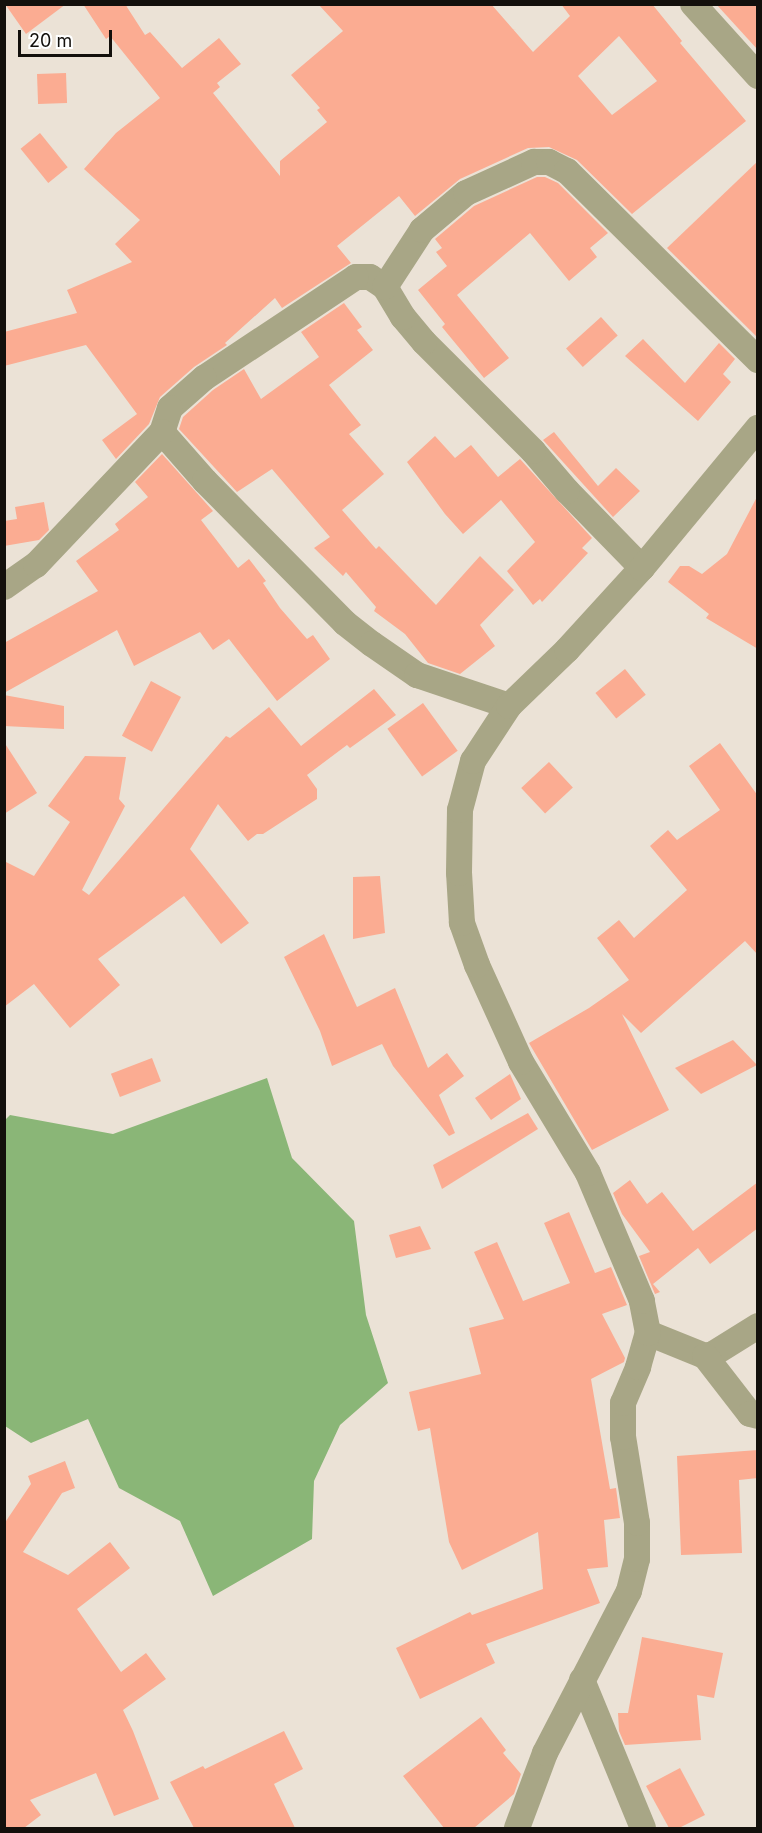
<!DOCTYPE html>
<style>
body{margin:0}
#map{position:relative;width:762px;height:1833px;overflow:hidden;background:#ebe2d6;font-family:Inter,sans-serif}
div>[style]{position:absolute}
[style*='--x']{left:calc(var(--x)*1px);top:calc(var(--y)*1px);width:calc(var(--w)*1px);rotate:calc(var(--a)*1deg)}
.water>*{inset:0;background:#8ab677}
.building>*{inset:0;background:#fbac92;transform-origin:0 0}
.street>*{height:26px;margin:-13px;padding:0 13px;transform-origin:13px;border-radius:13px;background:#a8a686}
span{translate:-50% -50%;white-space:nowrap;text-align:center;line-height:1.15;-webkit-text-stroke:5px #fff;paint-order:stroke}
.frame{position:absolute;inset:0;border:6px solid #13100c;pointer-events:none}
.scale{position:absolute;left:18px;top:30px;width:94px;height:27px;box-sizing:border-box;border:3px solid #13100c;border-top:0;padding-left:8px;font-size:18px;line-height:21px;white-space:nowrap;color:#13100c;-webkit-text-stroke:4px #fff;paint-order:stroke}
</style>
<div id="map">
<div class="water">
<i style="clip-path:polygon(267px 1078px,292px 1158px,354px 1221px,366px 1315px,388px 1383px,340px 1425px,314px 1481px,312px 1539px,213px 1596px,180px 1521px,119px 1488px,88px 1419px,31px 1443px,5px 1426px,5px 1120px,10px 1115px,113px 1134px)"></i>
</div>
<div class="building">
<i style="clip-path:polygon(5px 4px,66px 4px,26px 34px)"></i>
<i style="clip-path:polygon(evenodd,83px 4px,125px 4px,145px 35px,150px 32px,182px 68px,219px 38px,241px 64px,217px 83px,220px 87px,213px 93px,280px 176px,280px 161px,327px 122px,317px 110px,320px 108px,291px 75px,343px 31px,318px 4px,491px 4px,533px 52px,570px 16px,561px 4px,652px 4px,682px 41px,680px 43px,746px 121px,632px 214px,577px 160px,549px 147px,528px 148px,460px 179px,415px 216px,399px 196px,337px 246px,351px 263px,282px 308px,275px 298px,225px 343px,227px 345px,194px 367px,160px 397px,149px 424px,116px 459px,102px 440px,137px 414px,86px 345px,4px 366px,4px 332px,77px 313px,67px 290px,132px 262px,115px 244px,140px 220px,84px 169px,116px 133px,160px 98px,110px 36px,106px 39px,83px 4px,619px 36px,657px 81px,612px 115px,578px 76px,619px 36px)"></i>
<i style="clip-path:polygon(716px 4px,758px 4px,758px 50px)"></i>
<i style="left:66px;top:73px;width:30px;height:29px;rotate:88deg"></i>
<i style="left:40px;top:133px;width:44px;height:25px;rotate:51deg"></i>
<i style="clip-path:polygon(758px 161px,758px 338px,667px 248px)"></i>
<i style="clip-path:polygon(537px 177px,545px 177px,558px 183px,608px 233px,590px 248px,597px 257px,569px 281px,530px 233px,457px 295px,509px 358px,484px 378px,442px 327px,445px 324px,418px 290px,447px 266px,436px 252px,442px 248px,435px 239px,474px 206px)"></i>
<i style="clip-path:polygon(344px 303px,362px 327px,357px 330px,373px 350px,329px 385px,361px 425px,349px 434px,384px 474px,342px 510px,376px 549px,379px 546px,436px 605px,480px 556px,514px 590px,480px 625px,495px 646px,460px 674px,428px 663px,405px 634px,374px 611px,376px 607px,346px 572px,343px 576px,314px 548px,330px 537px,272px 469px,237px 492px,179px 429px,183px 417px,213px 390px,244px 369px,261px 399px,319px 357px,301px 332px)"></i>
<i style="left:601px;top:317px;width:25px;height:47px;rotate:48deg"></i>
<i style="clip-path:polygon(643px 339px,685px 383px,719px 343px,735px 359px,723px 374px,731px 382px,698px 421px,625px 356px)"></i>
<i style="clip-path:polygon(554px 432px,598px 486px,616px 468px,640px 491px,613px 517px,543px 440px)"></i>
<i style="clip-path:polygon(435px 436px,455px 458px,471px 445px,498px 477px,520px 459px,592px 538px,582px 548px,588px 553px,542px 602px,540px 599px,533px 605px,507px 571px,535px 542px,501px 500px,463px 534px,445px 514px,407px 462px)"></i>
<i style="clip-path:polygon(162px 454px,213px 511px,201px 520px,238px 568px,249px 559px,266px 581px,263px 583px,280px 608px,307px 639px,313px 635px,330px 659px,277px 701px,229px 639px,213px 650px,200px 632px,134px 666px,117px 630px,4px 693px,4px 643px,98px 591px,76px 561px,119px 530px,115px 524px,148px 497px,135px 482px)"></i>
<i style="clip-path:polygon(758px 495px,758px 649px,706px 618px,709px 614px,668px 582px,680px 566px,689px 566px,702px 574px,727px 554px)"></i>
<i style="clip-path:polygon(44px 502px,49px 530px,39px 540px,4px 546px,4px 521px,17px 519px,15px 507px)"></i>
<i style="left:625px;top:669px;width:33px;height:38px;rotate:51deg"></i>
<i style="left:151px;top:681px;width:34px;height:62px;rotate:28deg"></i>
<i style="clip-path:polygon(374px 689px,396px 715px,350px 748px,347px 745px,307px 775px,317px 789px,317px 799px,263px 834px,257px 834px,248px 841px,218px 804px,190px 849px,249px 923px,221px 944px,184px 896px,98px 959px,120px 985px,70px 1028px,34px 984px,4px 1007px,4px 861px,34px 876px,70px 822px,48px 806px,85px 756px,126px 757px,119px 799px,125px 806px,82px 890px,89px 895px,226px 736px,230px 738px,269px 707px,301px 746px)"></i>
<i style="clip-path:polygon(4px 695px,64px 706px,64px 729px,4px 726px)"></i>
<i style="left:423px;top:703px;width:59px;height:44px;rotate:54deg"></i>
<i style="clip-path:polygon(4px 742px,37px 793px,4px 814px)"></i>
<i style="clip-path:polygon(720px 743px,758px 796px,758px 955px,745px 941px,641px 1033px,622px 1014px,669px 1110px,592px 1150px,529px 1043px,589px 1008px,629px 980px,597px 938px,619px 920px,634px 938px,687px 890px,650px 846px,668px 830px,677px 840px,720px 810px,689px 766px)"></i>
<i style="left:549px;top:762px;width:35px;height:38px;rotate:47deg"></i>
<i style="clip-path:polygon(380px 876px,385px 933px,353px 939px,353px 877px)"></i>
<i style="clip-path:polygon(324px 934px,357px 1007px,395px 988px,428px 1068px,447px 1053px,464px 1076px,439px 1095px,455px 1133px,449px 1136px,393px 1066px,382px 1044px,332px 1066px,320px 1031px,284px 957px)"></i>
<i style="clip-path:polygon(733px 1040px,757px 1065px,701px 1094px,675px 1068px)"></i>
<i style="left:152px;top:1058px;width:25px;height:44px;rotate:69deg"></i>
<i style="clip-path:polygon(510px 1074px,521px 1099px,491px 1120px,475px 1098px)"></i>
<i style="clip-path:polygon(528px 1113px,538px 1129px,442px 1189px,433px 1165px)"></i>
<i style="clip-path:polygon(630px 1180px,647px 1204px,662px 1192px,693px 1231px,758px 1182px,758px 1228px,710px 1264px,698px 1248px,653px 1284px,660px 1292px,655px 1294px,639px 1256px,650px 1252px,622px 1214px,613px 1193px)"></i>
<i style="clip-path:polygon(569px 1212px,595px 1273px,611px 1267px,627px 1305px,602px 1314px,625px 1358px,624px 1362px,591px 1379px,610px 1489px,616px 1488px,620px 1518px,604px 1520px,608px 1567px,587px 1569px,600px 1603px,486px 1644px,495px 1663px,420px 1699px,396px 1648px,470px 1612px,472px 1615px,543px 1589px,538px 1532px,462px 1570px,449px 1542px,430px 1428px,418px 1431px,409px 1392px,481px 1374px,469px 1328px,504px 1319px,474px 1252px,497px 1242px,523px 1301px,570px 1283px,544px 1223px)"></i>
<i style="clip-path:polygon(420px 1226px,431px 1249px,396px 1258px,389px 1235px)"></i>
<i style="clip-path:polygon(758px 1450px,758px 1478px,739px 1480px,742px 1553px,681px 1555px,677px 1456px)"></i>
<i style="clip-path:polygon(65px 1461px,75px 1488px,62px 1493px,23px 1552px,68px 1575px,110px 1542px,130px 1568px,77px 1609px,121px 1672px,146px 1653px,166px 1679px,123px 1710px,133px 1731px,159px 1799px,114px 1816px,96px 1773px,30px 1800px,41px 1815px,24px 1828px,4px 1828px,4px 1524px,31px 1484px,28px 1476px)"></i>
<i style="clip-path:polygon(642px 1637px,723px 1653px,714px 1698px,697px 1695px,701px 1740px,625px 1745px,619px 1731px,618px 1713px,628px 1713px)"></i>
<i style="clip-path:polygon(481px 1717px,506px 1750px,503px 1753px,521px 1774px,514px 1794px,474px 1828px,444px 1828px,403px 1776px)"></i>
<i style="clip-path:polygon(284px 1731px,303px 1769px,274px 1784px,295px 1828px,194px 1828px,170px 1782px,203px 1766px,205px 1769px)"></i>
<i style="clip-path:polygon(680px 1768px,705px 1815px,679px 1828px,669px 1828px,646px 1786px)"></i>
</div>
<div class="street">
<i style="--x:693;--y:4;--w:97;--a:47.9"></i>
<i style="--x:385;--y:287;--w:18;--a:-146"></i>
<i style="--x:370;--y:277;--w:14;--a:180"></i>
<i style="--x:356;--y:277;--w:182;--a:146.4"></i>
<i style="--x:204;--y:378;--w:45;--a:138.6"></i>
<i style="--x:170;--y:408;--w:25;--a:108"></i>
<i style="--x:162;--y:432;--w:65;--a:48.7"></i>
<i style="--x:205;--y:481;--w:199;--a:45.4"></i>
<i style="--x:345;--y:623;--w:34;--a:38"></i>
<i style="--x:372;--y:644;--w:55;--a:34.6"></i>
<i style="--x:417;--y:675;--w:97;--a:18.6"></i>
<i style="--x:642;--y:568;--w:107;--a:-134.2"></i>
<i style="--x:567;--y:491;--w:52;--a:-130.4"></i>
<i style="--x:533;--y:451;--w:154;--a:-135"></i>
<i style="--x:424;--y:342;--w:33;--a:-130"></i>
<i style="--x:403;--y:317;--w:35;--a:-121"></i>
<i style="--x:385;--y:287;--w:68;--a:-57"></i>
<i style="--x:422;--y:230;--w:57;--a:-40.1"></i>
<i style="--x:466;--y:193;--w:75;--a:-24.5"></i>
<i style="--x:534;--y:162;--w:15;--a:0"></i>
<i style="--x:549;--y:162;--w:20;--a:27"></i>
<i style="--x:567;--y:171;--w:269;--a:44.7"></i>
<i style="--x:4;--y:587;--w:39;--a:-35"></i>
<i style="--x:36;--y:565;--w:183;--a:-46.5"></i>
<i style="--x:648;--y:1333;--w:61;--a:22"></i>
<i style="--x:705;--y:1356;--w:8;--a:-14"></i>
<i style="--x:713;--y:1354;--w:53;--a:-31.9"></i>
<i style="--x:705;--y:1356;--w:73;--a:52.2"></i>
<i style="--x:750;--y:1414;--w:8;--a:14"></i>
<i style="--x:582;--y:1680;--w:160;--a:67.6"></i>
<i style="--x:517;--y:1828;--w:80;--a:-69.5"></i>
<i style="--x:545;--y:1753;--w:182;--a:-62.6"></i>
<i style="--x:629;--y:1591;--w:33;--a:-76"></i>
<i style="--x:637;--y:1559;--w:36;--a:-90"></i>
<i style="--x:637;--y:1523;--w:87;--a:-99.2"></i>
<i style="--x:623;--y:1437;--w:34;--a:-90"></i>
<i style="--x:623;--y:1403;--w:39;--a:-67"></i>
<i style="--x:638;--y:1367;--w:35;--a:-74"></i>
<i style="--x:648;--y:1333;--w:33;--a:-101"></i>
<i style="--x:642;--y:1301;--w:139;--a:-112.9"></i>
<i style="--x:588;--y:1173;--w:130;--a:-121.1"></i>
<i style="--x:521;--y:1062;--w:107;--a:-114.4"></i>
<i style="--x:477;--y:965;--w:45;--a:-109.7"></i>
<i style="--x:462;--y:923;--w:50;--a:-93.4"></i>
<i style="--x:459;--y:873;--w:63;--a:-89.1"></i>
<i style="--x:460;--y:810;--w:51;--a:-75.1"></i>
<i style="--x:473;--y:761;--w:66;--a:-56.8"></i>
<i style="--x:509;--y:706;--w:81;--a:-44"></i>
<i style="--x:567;--y:650;--w:111;--a:-47.6"></i>
<i style="--x:642;--y:568;--w:182;--a:-50.4"></i>
</div>
<div class="frame"></div>
<div class="scale">20 m</div>
</div>
